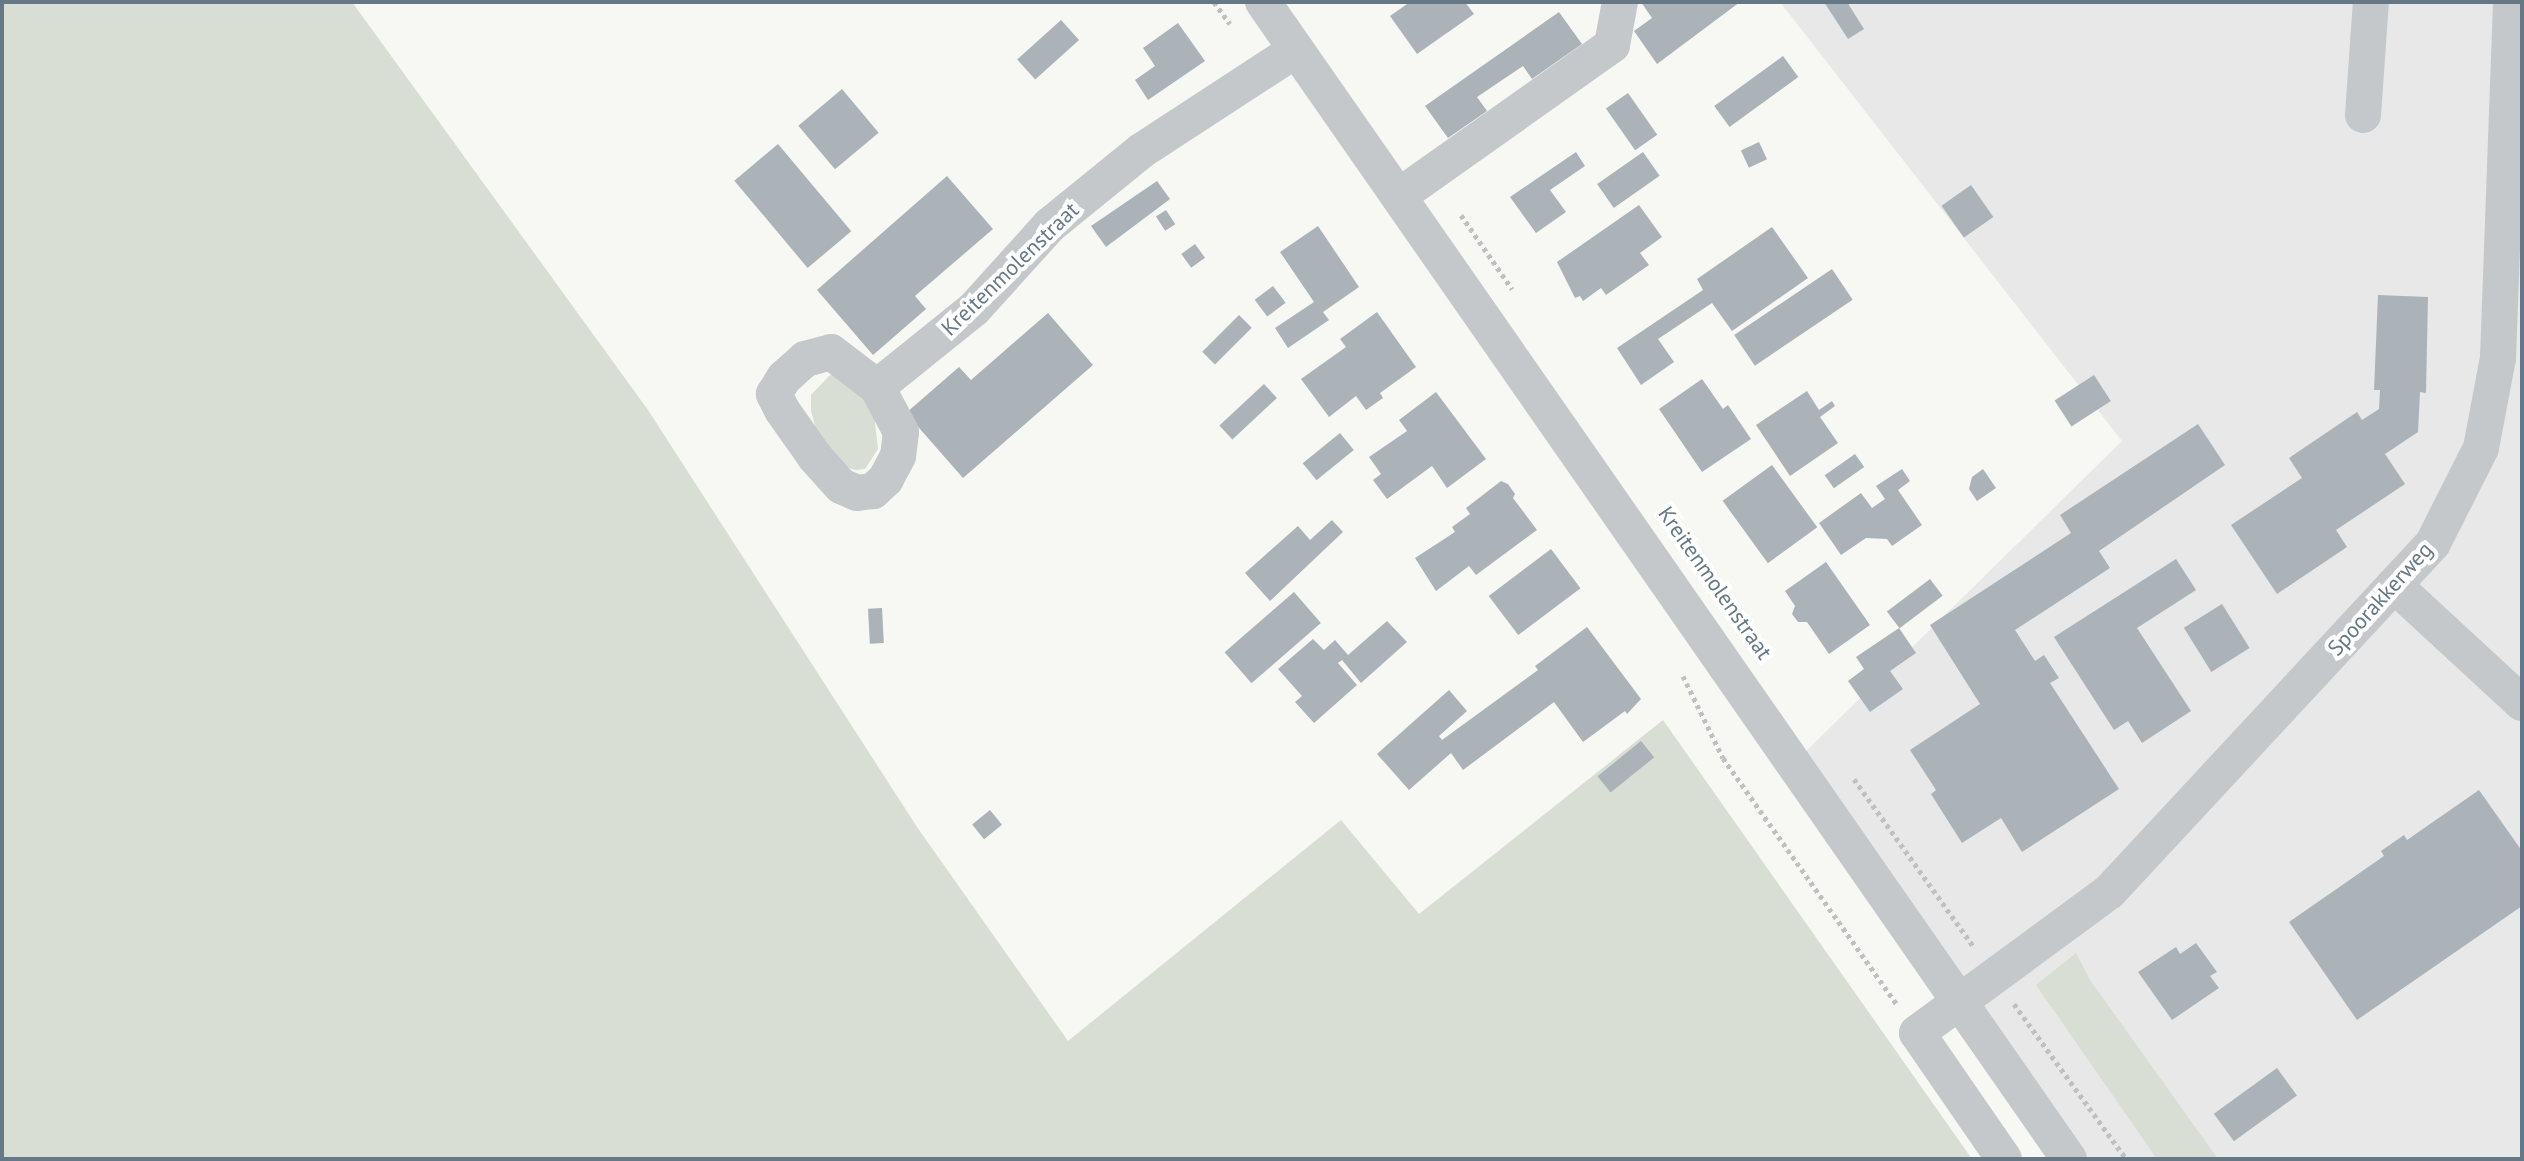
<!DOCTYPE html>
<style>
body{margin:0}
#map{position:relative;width:2524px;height:1161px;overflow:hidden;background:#f7f7f3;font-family:"PT Sans",sans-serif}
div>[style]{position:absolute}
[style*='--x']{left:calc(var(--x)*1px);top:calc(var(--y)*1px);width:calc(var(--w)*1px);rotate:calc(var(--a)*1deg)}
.built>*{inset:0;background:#e7e8e7}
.green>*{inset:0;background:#d8ded4}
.building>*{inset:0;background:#abb3b9;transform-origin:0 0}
.path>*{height:5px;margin-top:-2.5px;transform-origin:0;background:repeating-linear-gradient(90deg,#bec0c2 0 4px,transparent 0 8px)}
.minor>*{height:36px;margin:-18px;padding:0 18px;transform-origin:18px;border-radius:18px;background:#c4c8cb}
span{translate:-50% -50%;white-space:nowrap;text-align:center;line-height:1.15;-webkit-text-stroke:8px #fff;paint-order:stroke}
.street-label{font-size:22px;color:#657885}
.frame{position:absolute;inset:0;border:4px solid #657885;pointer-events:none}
</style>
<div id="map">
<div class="built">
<i style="clip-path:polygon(1780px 2px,2522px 2px,2522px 1159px,2089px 1159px,1794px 763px,2122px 441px)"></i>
</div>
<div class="green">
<i style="clip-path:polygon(2px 2px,352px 2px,648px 410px,917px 827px,1068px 1041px,1341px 820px,1419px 914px,1663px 720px,1972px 1159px,2px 1159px)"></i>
<i style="clip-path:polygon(830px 375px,843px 375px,873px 405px,878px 449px,865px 469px,855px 470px,840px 465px,816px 429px,811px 411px,811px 395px)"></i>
<i style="clip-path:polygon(2076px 953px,2090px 980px,2218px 1159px,2157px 1159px,2036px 985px)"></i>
</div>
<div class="building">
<i style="clip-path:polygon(1410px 2px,1465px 2px,1474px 14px,1417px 54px,1390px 16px)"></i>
<i style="clip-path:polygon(1641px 2px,1740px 2px,1657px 64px,1634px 31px,1652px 18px)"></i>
<i style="clip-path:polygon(1824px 2px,1847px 2px,1864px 29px,1848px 39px)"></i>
<i style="clip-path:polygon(1559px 12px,1582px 44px,1532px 79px,1523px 66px,1477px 97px,1487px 111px,1448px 138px,1425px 106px)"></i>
<i style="left:1061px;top:20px;width:27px;height:59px;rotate:48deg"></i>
<i style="clip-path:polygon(1178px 23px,1205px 61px,1148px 100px,1135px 80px,1155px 66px,1143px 48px)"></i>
<i style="left:1783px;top:56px;width:26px;height:85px;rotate:54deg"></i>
<i style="left:842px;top:89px;width:57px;height:57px;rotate:50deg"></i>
<i style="left:1628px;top:93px;width:51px;height:27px;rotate:55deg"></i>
<i style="left:1759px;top:142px;width:19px;height:20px;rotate:65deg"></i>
<i style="left:778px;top:144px;width:114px;height:57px;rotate:50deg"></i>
<i style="clip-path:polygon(1576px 152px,1585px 166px,1550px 190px,1566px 212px,1536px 233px,1510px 197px)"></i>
<i style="left:1643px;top:152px;width:29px;height:56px;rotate:55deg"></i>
<i style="clip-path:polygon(947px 176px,993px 229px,915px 296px,926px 309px,873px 355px,817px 290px)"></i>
<i style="clip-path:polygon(1157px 181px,1170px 199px,1106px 247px,1091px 226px)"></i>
<i style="left:1971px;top:185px;width:39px;height:36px;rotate:55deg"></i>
<i style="clip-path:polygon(1639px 205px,1662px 237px,1640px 253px,1649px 265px,1606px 295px,1601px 288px,1583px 301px,1580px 296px,1575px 298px,1557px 262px)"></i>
<i style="left:1166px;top:210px;width:17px;height:12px;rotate:57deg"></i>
<i style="clip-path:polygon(1318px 226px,1359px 287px,1323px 312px,1329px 320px,1288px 348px,1275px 328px,1314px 302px,1280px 252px)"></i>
<i style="clip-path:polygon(1772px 227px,1808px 278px,1732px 331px,1712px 303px,1658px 339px,1674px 362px,1641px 385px,1617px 348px,1703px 290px,1697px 279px)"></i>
<i style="left:1195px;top:244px;width:17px;height:17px;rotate:54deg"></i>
<i style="left:1832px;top:269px;width:37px;height:118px;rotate:56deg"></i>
<i style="left:1273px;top:286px;width:21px;height:23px;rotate:53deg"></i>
<i style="clip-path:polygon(2378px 295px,2428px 297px,2426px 393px,2420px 392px,2418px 432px,2385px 454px,2405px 484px,2336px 530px,2347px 547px,2277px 594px,2231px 525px,2302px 478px,2289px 458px,2357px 412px,2362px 420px,2379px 409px,2380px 390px,2374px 390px)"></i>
<i style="clip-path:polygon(1377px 312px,1416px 367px,1380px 393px,1383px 398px,1366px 410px,1356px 396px,1329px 417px,1301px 379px,1346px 347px,1340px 339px)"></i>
<i style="clip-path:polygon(1048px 313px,1093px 365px,963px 478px,906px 413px,959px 367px,971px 380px)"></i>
<i style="left:1239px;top:315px;width:18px;height:52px;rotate:45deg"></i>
<i style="left:2094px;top:375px;width:31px;height:47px;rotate:57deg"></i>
<i style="clip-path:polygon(1702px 379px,1723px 409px,1728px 405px,1751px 439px,1702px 472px,1659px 409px)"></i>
<i style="left:1264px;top:384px;width:19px;height:61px;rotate:47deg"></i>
<i style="clip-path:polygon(1807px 391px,1819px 410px,1832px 401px,1835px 406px,1820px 417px,1838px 443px,1790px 476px,1756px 425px)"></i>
<i style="clip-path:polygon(1436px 392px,1486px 459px,1447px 488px,1432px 466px,1387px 499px,1373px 480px,1381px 474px,1369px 457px,1407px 431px,1399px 420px)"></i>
<i style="clip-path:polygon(2198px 424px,2225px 465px,2099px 551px,2110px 568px,2015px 630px,2035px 661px,2044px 655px,2059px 678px,2050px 683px,2119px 789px,2022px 852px,2001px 818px,1962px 843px,1931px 794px,1936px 790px,1910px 750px,1980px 704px,1930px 625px,2071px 533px,2060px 515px)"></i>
<i style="left:1340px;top:433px;width:22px;height:48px;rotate:51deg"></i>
<i style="left:1855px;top:454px;width:16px;height:37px;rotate:55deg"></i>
<i style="left:1772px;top:465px;width:77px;height:61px;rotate:54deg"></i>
<i style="clip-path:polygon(1902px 469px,1910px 481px,1898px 490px,1922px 525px,1892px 546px,1887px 539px,1866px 538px,1841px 555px,1819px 523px,1861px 493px,1872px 508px,1885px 499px,1876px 486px)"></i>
<i style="clip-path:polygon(1983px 469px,1996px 488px,1977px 501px,1969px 489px,1972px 477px)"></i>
<i style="clip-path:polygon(1501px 481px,1508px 484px,1515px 494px,1513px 498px,1537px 530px,1476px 575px,1469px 566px,1436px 591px,1415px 558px,1455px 532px,1452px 527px,1470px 514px,1466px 508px)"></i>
<i style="clip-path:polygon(1332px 520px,1343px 532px,1270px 601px,1245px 573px,1298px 526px,1310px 540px)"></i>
<i style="left:1551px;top:549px;width:49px;height:78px;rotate:53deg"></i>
<i style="clip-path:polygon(2176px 559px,2196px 590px,2137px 628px,2191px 711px,2142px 743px,2128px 721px,2114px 730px,2054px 637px)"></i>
<i style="clip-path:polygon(1826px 562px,1870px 625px,1829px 654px,1807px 622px,1798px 622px,1792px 614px,1795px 606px,1785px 591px)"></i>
<i style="left:1930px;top:579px;width:21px;height:54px;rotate:53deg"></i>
<i style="left:1294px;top:592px;width:41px;height:92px;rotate:49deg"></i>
<i style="left:2222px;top:604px;width:52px;height:45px;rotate:58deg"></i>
<i style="left:882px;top:608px;width:35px;height:14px;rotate:87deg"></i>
<i style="clip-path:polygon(1387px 621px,1407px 642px,1361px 683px,1342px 660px,1338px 663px,1357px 685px,1314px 723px,1295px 702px,1302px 696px,1278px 669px,1313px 639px,1324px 650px,1335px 640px,1348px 655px)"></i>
<i style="clip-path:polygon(1587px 627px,1641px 699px,1627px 714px,1625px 711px,1583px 742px,1554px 702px,1463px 770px,1451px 753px,1409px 790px,1377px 754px,1449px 690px,1467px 711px,1439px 736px,1442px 740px,1538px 670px,1535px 666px)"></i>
<i style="clip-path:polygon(1899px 628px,1916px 653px,1890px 671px,1903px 689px,1870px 712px,1848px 681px,1864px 669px,1856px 657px)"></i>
<i style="left:1641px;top:741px;width:21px;height:56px;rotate:51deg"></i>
<i style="clip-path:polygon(2479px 790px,2522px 851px,2522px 906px,2357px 1020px,2289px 922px,2384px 856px,2381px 851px,2404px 835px,2407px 840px)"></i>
<i style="left:990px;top:810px;width:19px;height:23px;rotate:51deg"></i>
<i style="clip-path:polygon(2196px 943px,2217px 972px,2210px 976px,2219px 988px,2172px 1020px,2138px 972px,2176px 947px,2180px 954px)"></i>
<i style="left:2277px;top:1068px;width:34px;height:78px;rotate:54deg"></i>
</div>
<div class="path">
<i style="--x:1214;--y:2;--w:27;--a:54"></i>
<i style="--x:1461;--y:215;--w:90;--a:55.4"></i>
<i style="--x:1683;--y:676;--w:91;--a:64"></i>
<i style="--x:1723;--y:758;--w:302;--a:54.8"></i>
<i style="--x:1854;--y:779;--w:206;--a:54.5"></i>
<i style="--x:2014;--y:1004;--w:191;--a:54.1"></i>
</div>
<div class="minor">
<i style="--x:1263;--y:2;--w:1410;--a:55.14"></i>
<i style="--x:2363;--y:115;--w:113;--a:-86"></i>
<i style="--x:1399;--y:196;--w:261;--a:-35.3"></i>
<i style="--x:1612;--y:45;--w:44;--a:-79.5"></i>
<i style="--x:877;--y:387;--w:51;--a:61.9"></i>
<i style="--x:901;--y:432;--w:24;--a:97"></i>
<i style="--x:898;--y:456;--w:26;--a:118"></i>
<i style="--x:886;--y:479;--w:18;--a:137"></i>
<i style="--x:873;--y:491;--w:16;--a:173"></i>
<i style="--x:857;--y:493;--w:17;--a:-156"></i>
<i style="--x:841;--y:486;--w:39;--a:-132"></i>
<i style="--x:815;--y:457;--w:57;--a:-125.1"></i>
<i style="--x:782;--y:410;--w:18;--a:-117"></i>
<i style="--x:774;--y:394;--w:19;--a:-58"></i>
<i style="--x:784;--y:378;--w:28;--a:-42"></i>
<i style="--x:805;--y:359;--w:27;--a:-15"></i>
<i style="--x:831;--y:352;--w:58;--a:37.3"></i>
<i style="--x:877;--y:387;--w:124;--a:-38.8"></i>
<i style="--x:974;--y:309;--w:113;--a:-47.9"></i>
<i style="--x:1050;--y:225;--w:117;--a:-39.1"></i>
<i style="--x:1141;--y:151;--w:185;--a:-33.1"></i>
<i style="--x:2394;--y:585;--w:174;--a:42.7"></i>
<i style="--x:2004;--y:1159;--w:153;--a:-124.6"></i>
<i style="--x:1917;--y:1033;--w:238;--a:-36.3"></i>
<i style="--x:2109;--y:892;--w:476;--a:-47.1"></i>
<i style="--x:2433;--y:543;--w:106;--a:-63.2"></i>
<i style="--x:2481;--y:448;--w:92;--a:-79.3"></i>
<i style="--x:2498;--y:358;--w:356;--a:-87.9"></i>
</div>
<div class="street-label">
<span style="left:1010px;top:269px;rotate:-44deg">Kreitenmolenstraat</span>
<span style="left:1715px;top:583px;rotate:55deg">Kreitenmolenstraat</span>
<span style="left:2380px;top:599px;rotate:-48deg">Spoorakkerweg</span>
</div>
<div class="frame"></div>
</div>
